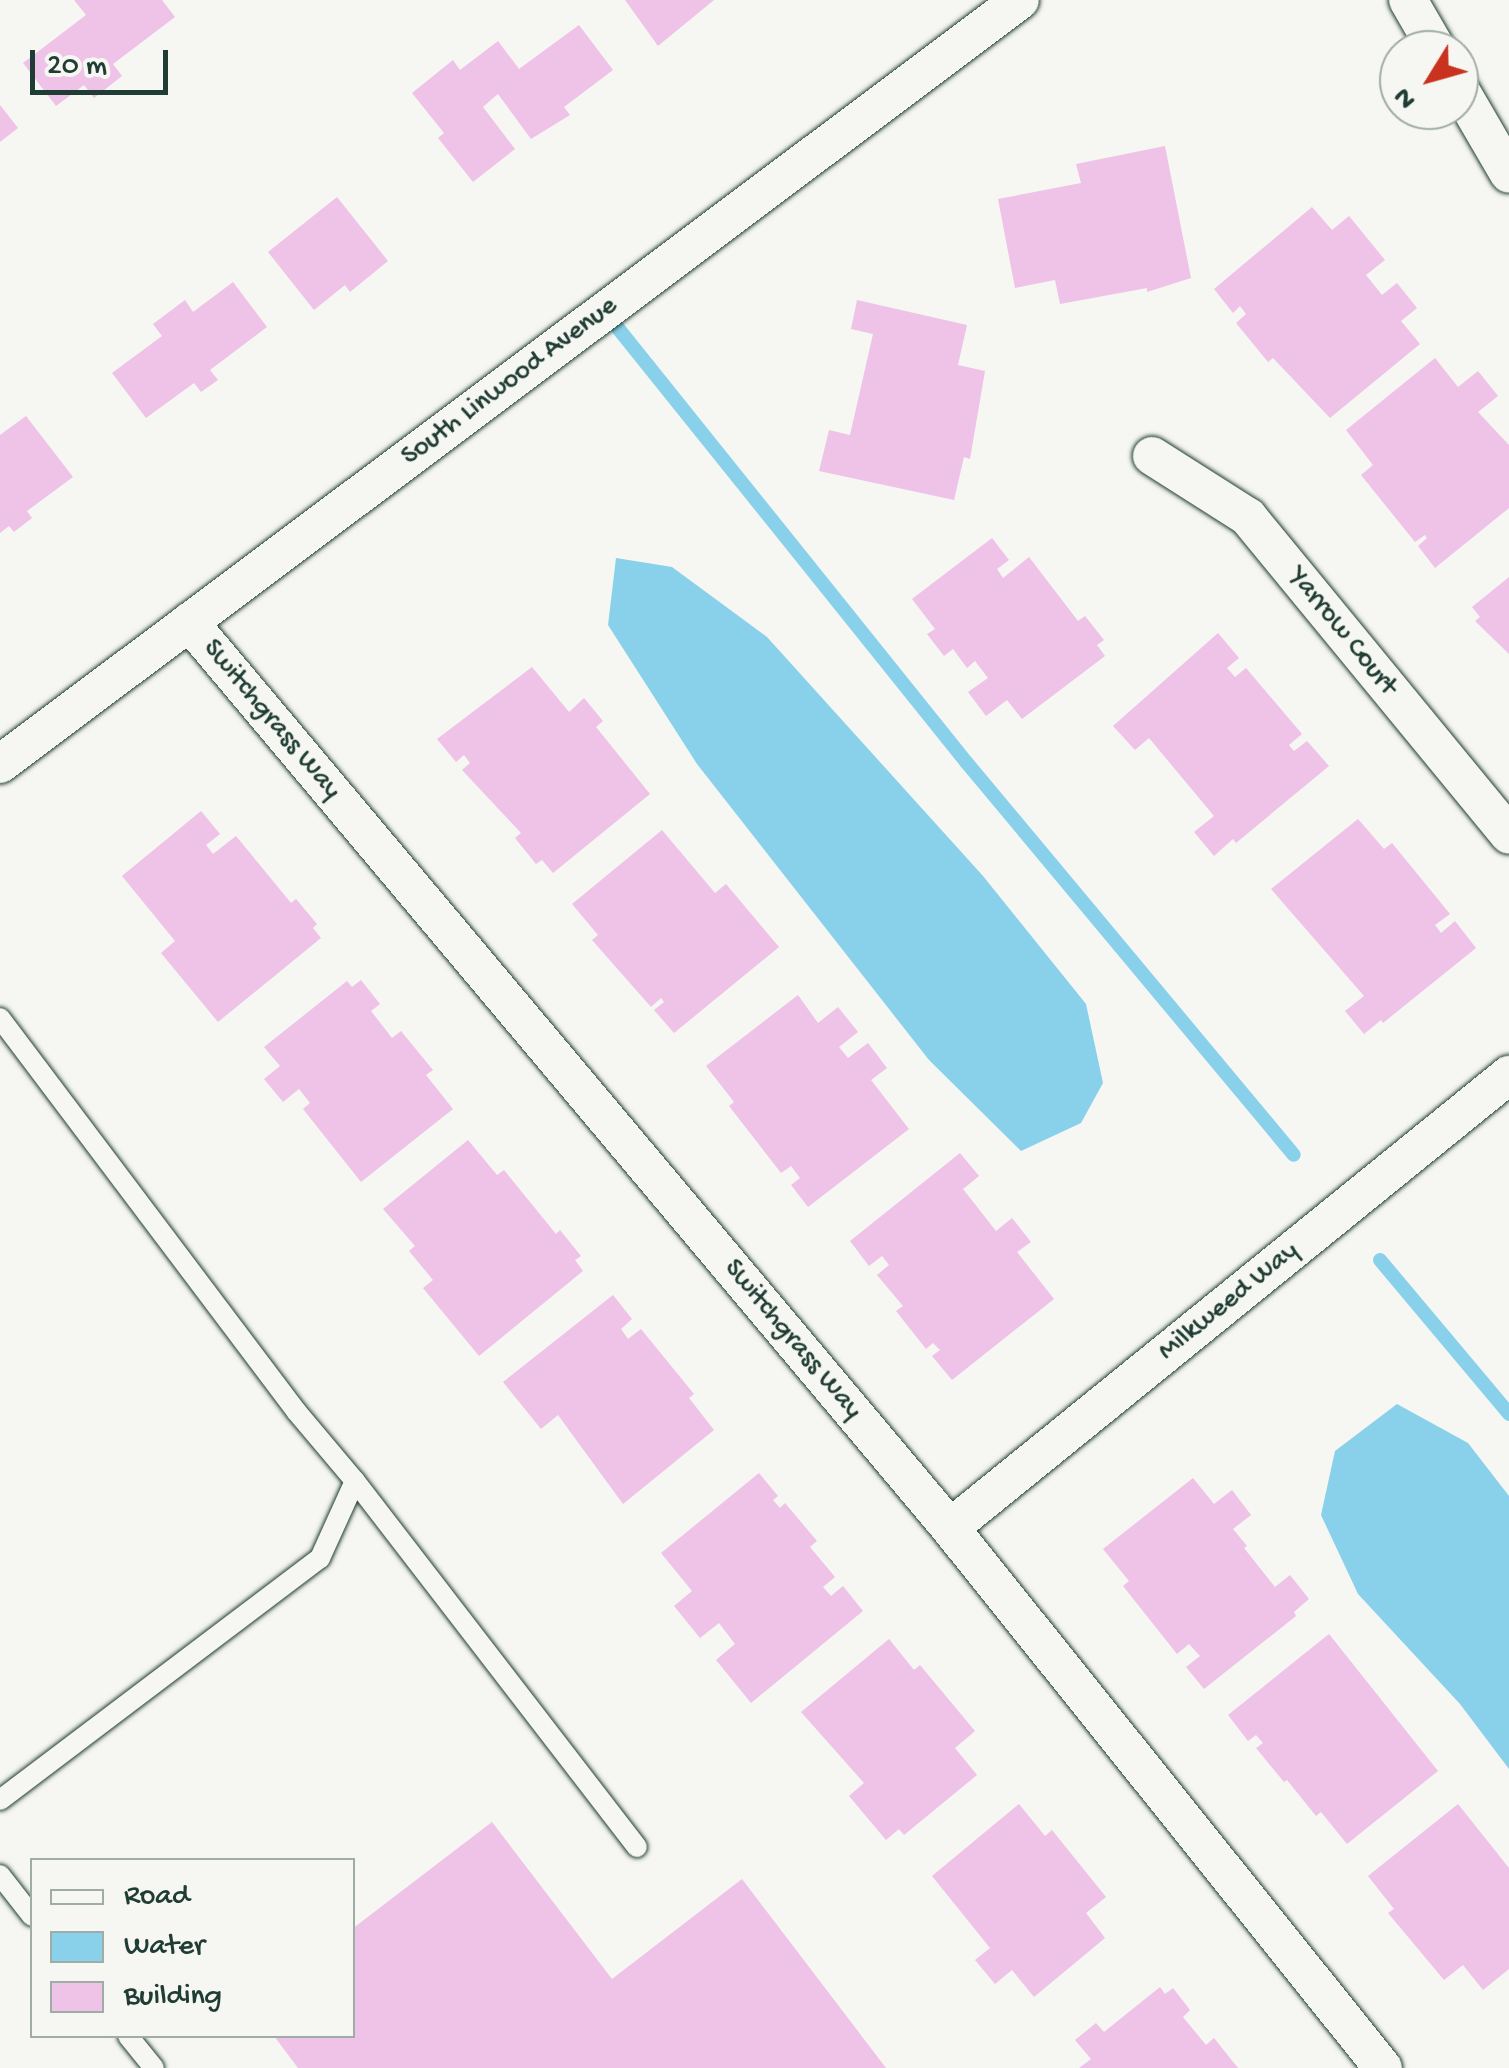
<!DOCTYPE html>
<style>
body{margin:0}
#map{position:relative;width:1509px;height:2068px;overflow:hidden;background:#f6f6f2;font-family:"Gochi Hand",sans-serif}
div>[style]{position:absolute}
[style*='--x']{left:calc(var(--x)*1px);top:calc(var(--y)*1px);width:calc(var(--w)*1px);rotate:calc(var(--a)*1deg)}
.water>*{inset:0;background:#89d1eb}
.stream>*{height:14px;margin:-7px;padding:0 7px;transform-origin:7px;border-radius:7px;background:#89d1eb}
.building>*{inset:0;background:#efc2e8}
.roads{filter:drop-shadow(0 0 2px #1f3d34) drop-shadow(0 0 2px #1f3d34)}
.lane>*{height:20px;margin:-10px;padding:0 10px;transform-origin:10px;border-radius:10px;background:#f6f6f2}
.street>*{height:38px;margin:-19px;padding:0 19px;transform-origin:19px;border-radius:19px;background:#f6f6f2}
span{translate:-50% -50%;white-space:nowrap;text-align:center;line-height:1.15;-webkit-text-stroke:8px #f6f6f2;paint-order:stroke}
.street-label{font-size:28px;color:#1f3d34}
.legend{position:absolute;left:30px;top:1858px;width:325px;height:180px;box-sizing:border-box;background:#f6f6f2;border:2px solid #a0aca6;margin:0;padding:12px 18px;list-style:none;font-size:30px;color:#1f3d34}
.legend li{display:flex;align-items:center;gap:20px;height:50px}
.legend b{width:50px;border:2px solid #a0aca6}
.north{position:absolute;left:1379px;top:30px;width:100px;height:100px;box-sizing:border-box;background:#f6f6f2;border:2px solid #a0aca6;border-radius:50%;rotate:233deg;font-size:28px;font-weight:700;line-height:40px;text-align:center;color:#1f3d34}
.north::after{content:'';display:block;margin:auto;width:35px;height:45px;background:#c8321e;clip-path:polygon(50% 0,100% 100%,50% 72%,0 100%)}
.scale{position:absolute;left:30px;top:50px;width:138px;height:45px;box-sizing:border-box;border:5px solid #1f3d34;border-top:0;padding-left:12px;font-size:30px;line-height:35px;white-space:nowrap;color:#1f3d34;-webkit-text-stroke:8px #f6f6f2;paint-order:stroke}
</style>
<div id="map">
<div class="water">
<i style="clip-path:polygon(616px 558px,672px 567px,767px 637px,983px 876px,1086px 1004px,1103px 1083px,1081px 1123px,1021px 1151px,929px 1060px,697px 764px,608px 625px)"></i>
<i style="clip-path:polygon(1397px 1404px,1468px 1443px,1509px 1496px,1509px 1769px,1460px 1704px,1358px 1594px,1321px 1515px,1335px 1451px)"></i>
</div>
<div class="stream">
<i style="--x:605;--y:312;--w:578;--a:51.25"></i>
<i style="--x:967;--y:763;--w:510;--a:50.17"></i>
<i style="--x:1380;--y:1260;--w:201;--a:50"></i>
</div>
<div class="building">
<i style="clip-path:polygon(74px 0,162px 0,175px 17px,113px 64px,122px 76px,94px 98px,84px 85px,56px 106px,23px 63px,86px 15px)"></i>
<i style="clip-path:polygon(625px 0,714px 0,658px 46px)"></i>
<i style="clip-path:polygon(579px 25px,613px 70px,564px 107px,570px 115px,531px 139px,498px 94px,492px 99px,483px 107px,515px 149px,473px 182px,438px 138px,444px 133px,412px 93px,453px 60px,460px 70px,498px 41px,519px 69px)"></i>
<i style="clip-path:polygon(0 105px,18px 128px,0 142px)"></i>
<i style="clip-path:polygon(1165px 146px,1191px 278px,1147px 292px,1147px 288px,1060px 304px,1055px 280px,1015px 288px,998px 199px,1081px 183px,1076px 164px)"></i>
<i style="clip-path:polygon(337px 197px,388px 261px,350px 292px,345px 285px,314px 310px,268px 252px)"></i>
<i style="clip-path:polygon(1312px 207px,1332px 230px,1349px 216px,1385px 260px,1366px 275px,1382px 295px,1397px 283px,1417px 308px,1401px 321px,1420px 344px,1330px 418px,1273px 358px,1268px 362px,1236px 323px,1246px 314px,1240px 306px,1233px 313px,1214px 289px)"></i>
<i style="clip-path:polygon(233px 282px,267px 327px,210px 370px,218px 380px,201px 392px,194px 383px,146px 418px,112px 373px,162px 336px,153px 324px,185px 300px,193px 312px)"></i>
<i style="clip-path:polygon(857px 300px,967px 325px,958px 365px,985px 371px,970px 459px,964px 457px,954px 500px,819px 471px,829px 430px,850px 435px,873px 334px,851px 329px)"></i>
<i style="clip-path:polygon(1435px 358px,1458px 387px,1478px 371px,1498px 396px,1478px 412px,1509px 445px,1509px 508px,1435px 568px,1418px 546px,1427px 538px,1425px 535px,1415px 542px,1361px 475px,1373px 465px,1346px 430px)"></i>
<i style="clip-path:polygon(26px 416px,73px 477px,27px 511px,32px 518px,14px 532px,9px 526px,0 533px,0 435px)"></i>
<i style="clip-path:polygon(992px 538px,1009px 560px,997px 569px,1003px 578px,1029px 557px,1078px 621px,1085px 616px,1104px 640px,1097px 645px,1105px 656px,1022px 719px,1007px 700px,986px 716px,968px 692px,988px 678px,975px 661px,967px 668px,953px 649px,944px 656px,927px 634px,935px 629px,912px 599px)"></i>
<i style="clip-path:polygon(1509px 577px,1509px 654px,1475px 621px,1480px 617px,1472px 607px)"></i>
<i style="clip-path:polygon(1218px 633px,1239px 658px,1227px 668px,1235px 677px,1246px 668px,1302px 734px,1289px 745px,1294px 751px,1307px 741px,1329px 766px,1236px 843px,1233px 839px,1214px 856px,1194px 832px,1214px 816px,1149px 738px,1135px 750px,1113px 726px)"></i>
<i style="clip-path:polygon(532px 667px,569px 712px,584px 698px,603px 721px,596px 727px,650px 794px,553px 873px,542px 860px,536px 864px,515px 838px,521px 833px,462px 770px,470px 763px,464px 755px,456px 762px,437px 739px)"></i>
<i style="clip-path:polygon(201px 811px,220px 834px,206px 845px,213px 854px,236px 836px,291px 903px,296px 899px,317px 924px,313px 928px,321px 938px,218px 1022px,161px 953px,175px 941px,122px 876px)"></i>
<i style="clip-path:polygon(1358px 819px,1384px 849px,1392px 843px,1450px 914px,1435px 925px,1441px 933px,1455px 921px,1476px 948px,1383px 1023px,1381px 1020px,1364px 1034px,1345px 1011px,1364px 996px,1271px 889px)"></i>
<i style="clip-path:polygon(662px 830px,715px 893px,726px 884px,779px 947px,674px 1033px,654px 1010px,664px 1002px,661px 998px,651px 1007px,592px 940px,598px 935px,572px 904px)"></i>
<i style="clip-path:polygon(361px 980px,380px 1004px,371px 1011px,392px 1038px,401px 1031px,433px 1070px,426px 1075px,453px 1109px,361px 1182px,303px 1109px,310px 1103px,299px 1089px,283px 1102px,264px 1079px,280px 1066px,264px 1047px,347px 981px,352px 987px)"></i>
<i style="clip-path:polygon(798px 995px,818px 1023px,838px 1007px,858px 1032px,839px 1047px,848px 1058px,868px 1043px,887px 1068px,871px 1080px,909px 1129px,808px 1207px,791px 1185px,800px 1178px,791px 1166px,781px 1173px,729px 1106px,734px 1102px,706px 1066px)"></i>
<i style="clip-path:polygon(468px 1140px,497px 1175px,504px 1170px,556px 1234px,560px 1230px,581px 1256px,575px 1260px,583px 1271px,479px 1356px,423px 1288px,433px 1280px,409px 1251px,415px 1246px,383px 1209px)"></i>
<i style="clip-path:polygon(960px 1153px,979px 1176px,963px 1189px,996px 1231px,1012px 1218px,1031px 1242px,1017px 1252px,1054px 1299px,952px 1380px,932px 1356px,940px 1350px,933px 1343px,926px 1349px,896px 1311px,903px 1306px,877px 1275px,889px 1265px,882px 1256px,869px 1266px,850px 1241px)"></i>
<i style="clip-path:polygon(613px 1295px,632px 1319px,621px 1329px,628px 1339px,641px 1329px,694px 1394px,689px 1398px,714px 1430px,623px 1504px,558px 1415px,541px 1429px,503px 1382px)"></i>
<i style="clip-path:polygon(759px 1473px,778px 1496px,773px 1500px,780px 1508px,785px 1503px,817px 1541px,810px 1547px,835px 1577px,823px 1587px,831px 1596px,843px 1586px,863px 1611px,751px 1703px,716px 1660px,735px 1644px,719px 1623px,700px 1638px,674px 1606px,692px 1591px,661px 1553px)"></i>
<i style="clip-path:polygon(1193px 1478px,1214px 1504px,1232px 1490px,1251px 1515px,1233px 1529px,1247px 1546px,1244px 1548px,1275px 1587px,1290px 1575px,1309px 1599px,1294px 1612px,1296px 1616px,1204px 1689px,1186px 1667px,1200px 1656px,1189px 1644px,1177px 1654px,1123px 1586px,1129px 1581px,1103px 1549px)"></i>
<i style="clip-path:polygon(1329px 1634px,1438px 1771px,1347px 1844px,1321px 1812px,1316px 1816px,1287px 1780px,1284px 1782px,1256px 1748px,1263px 1743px,1256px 1735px,1248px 1741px,1228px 1715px)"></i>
<i style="clip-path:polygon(889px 1639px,914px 1670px,920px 1665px,975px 1731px,955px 1748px,977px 1775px,904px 1835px,899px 1829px,886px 1840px,849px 1796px,864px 1783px,801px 1712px)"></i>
<i style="clip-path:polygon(1019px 1804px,1045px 1836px,1052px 1830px,1106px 1897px,1086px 1913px,1105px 1938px,1034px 1997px,1012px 1970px,995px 1984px,975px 1960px,990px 1948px,932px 1876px)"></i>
<i style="clip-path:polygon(1458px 1804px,1509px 1868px,1509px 1969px,1483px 1990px,1463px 1965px,1444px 1980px,1388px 1913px,1394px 1909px,1368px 1876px)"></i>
<i style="clip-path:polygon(492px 1822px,612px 1979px,742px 1879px,886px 2068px,298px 2068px,274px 2036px,352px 2036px,352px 1929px)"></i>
<i style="clip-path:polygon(1160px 1987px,1165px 1994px,1173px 1988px,1190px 2010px,1183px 2017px,1206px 2045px,1214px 2038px,1238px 2068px,1079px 2068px,1091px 2059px,1075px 2040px,1096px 2023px,1104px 2032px)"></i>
</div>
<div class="roads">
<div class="lane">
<i style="--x:0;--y:1018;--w:492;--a:53"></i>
<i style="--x:296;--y:1411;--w:92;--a:49.9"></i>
<i style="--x:355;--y:1481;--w:85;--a:114.4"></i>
<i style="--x:320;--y:1558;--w:401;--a:142.9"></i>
<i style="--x:355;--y:1481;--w:462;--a:52.4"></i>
<i style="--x:0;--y:1875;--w:52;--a:52"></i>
<i style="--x:128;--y:2036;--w:41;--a:50.9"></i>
</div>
<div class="street">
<i style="--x:1408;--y:0;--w:58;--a:59.9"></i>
<i style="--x:1459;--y:88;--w:99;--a:59.8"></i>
<i style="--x:1152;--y:456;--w:114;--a:32.4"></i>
<i style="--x:1248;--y:517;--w:411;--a:50.6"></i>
<i style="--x:189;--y:622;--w:1183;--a:49.97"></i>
<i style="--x:950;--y:1528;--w:692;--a:51.28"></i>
<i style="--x:0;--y:764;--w:1274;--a:-36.83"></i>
<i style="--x:950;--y:1528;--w:720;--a:-39.02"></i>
</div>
</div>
<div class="street-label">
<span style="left:510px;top:382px;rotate:-37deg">South Linwood Avenue</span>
<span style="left:1342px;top:632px;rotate:51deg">Yarrow Court</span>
<span style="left:271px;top:720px;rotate:50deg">Switchgrass Way</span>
<span style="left:1229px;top:1302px;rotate:-39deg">Milkweed Way</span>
<span style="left:792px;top:1340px;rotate:50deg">Switchgrass Way</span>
</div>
<ul class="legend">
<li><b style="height:12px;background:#f6f6f2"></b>Road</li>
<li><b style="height:28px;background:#89d1eb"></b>Water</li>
<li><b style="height:28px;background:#efc2e8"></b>Building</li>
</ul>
<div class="north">N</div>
<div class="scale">20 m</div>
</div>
